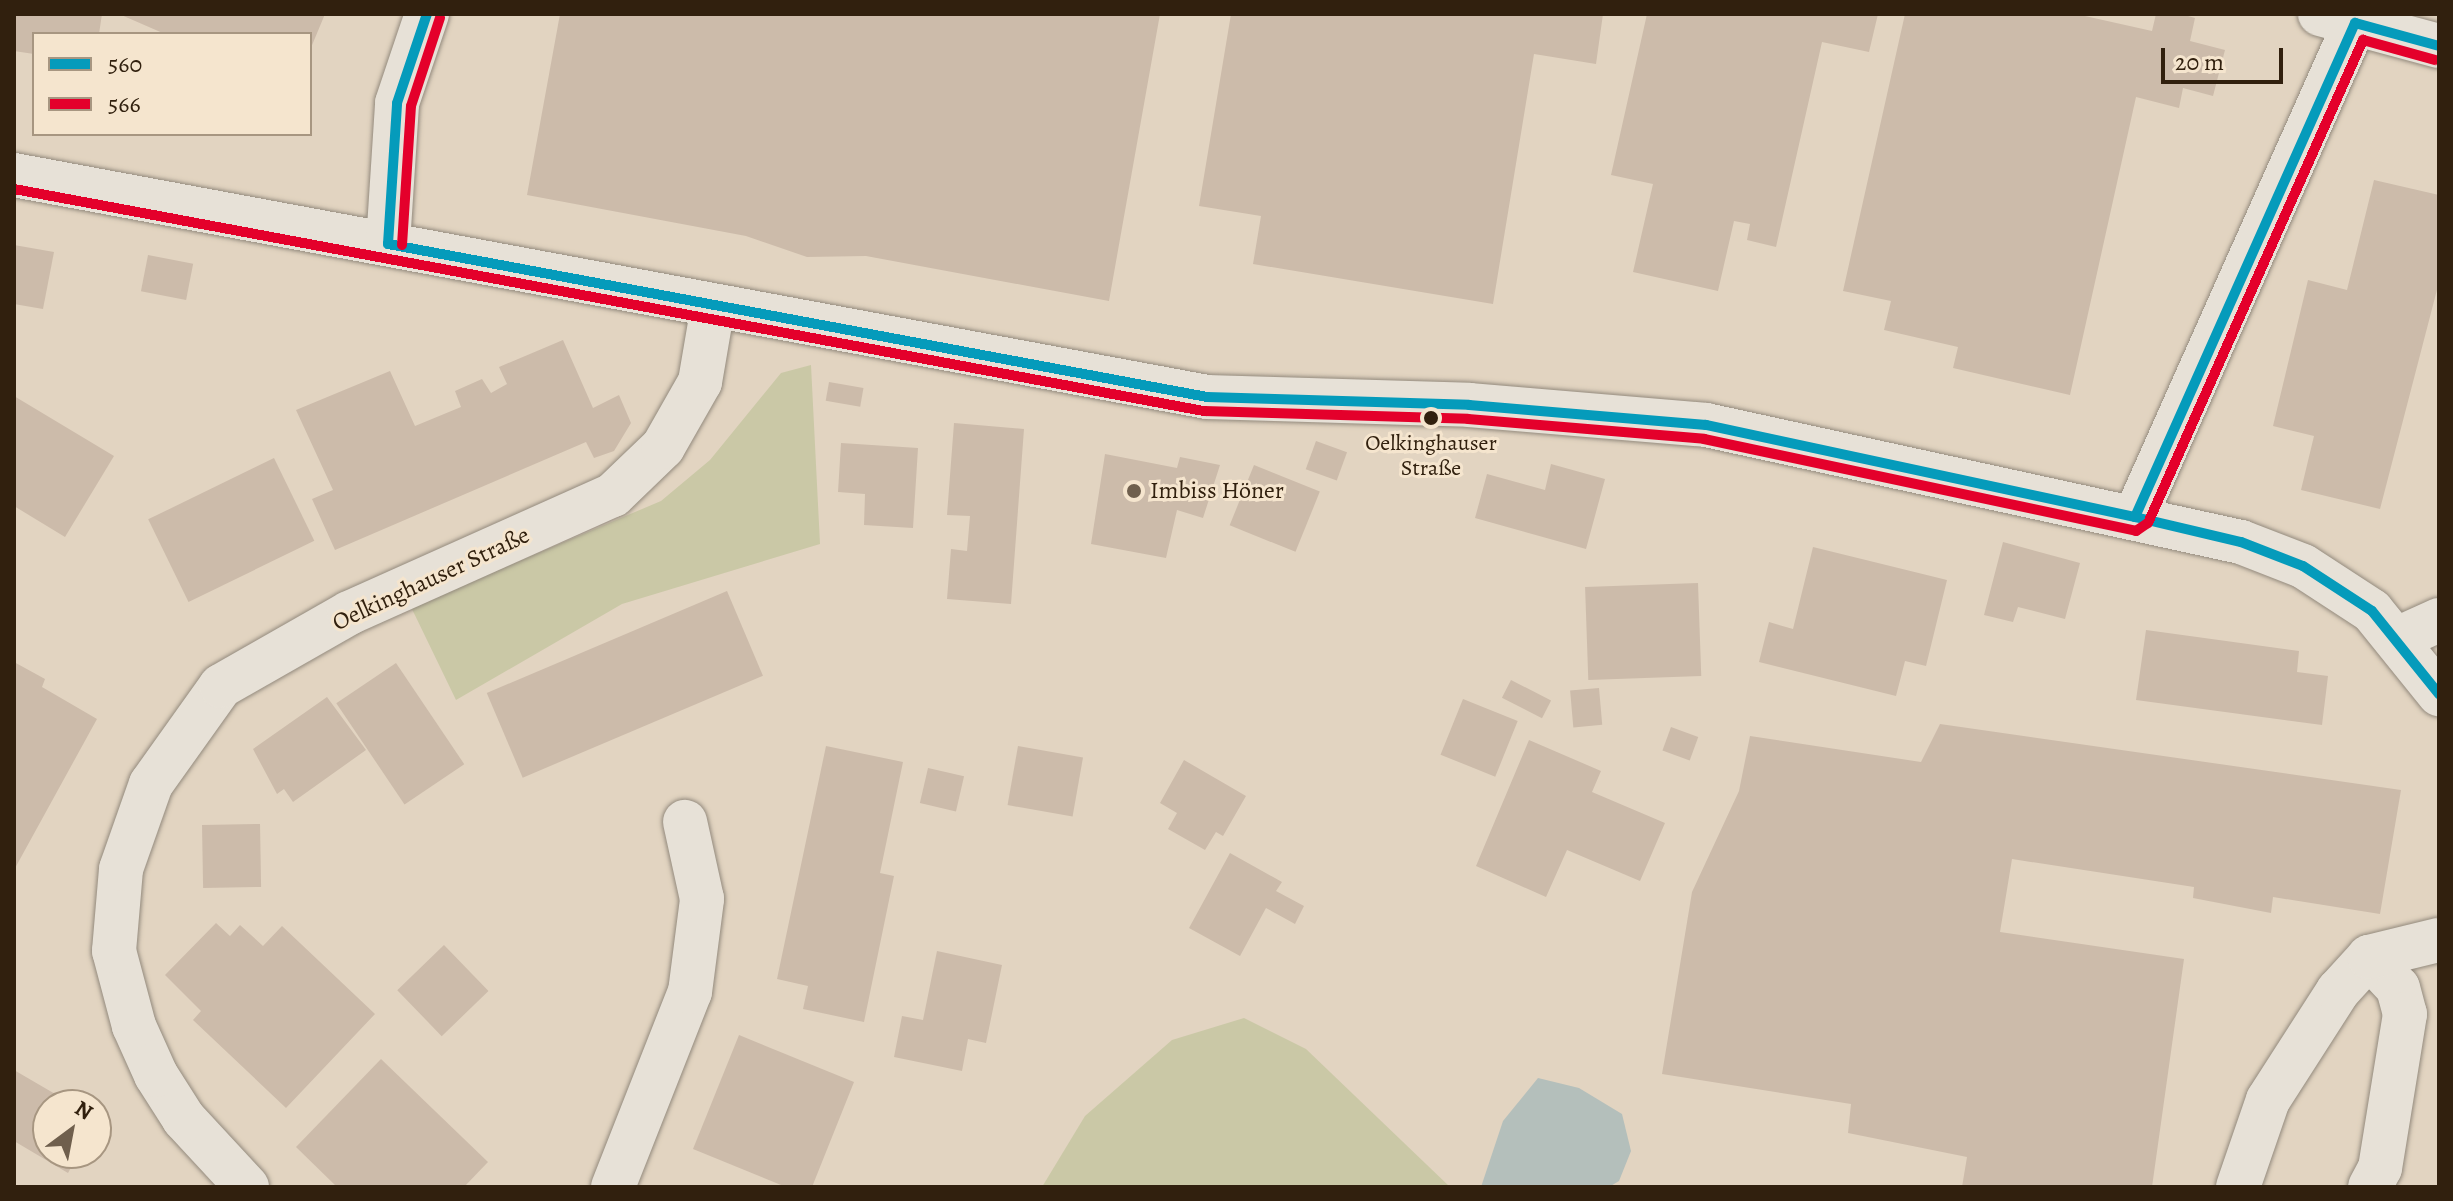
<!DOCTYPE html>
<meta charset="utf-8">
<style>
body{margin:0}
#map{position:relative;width:2453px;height:1201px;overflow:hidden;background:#e2d4c1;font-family:Alegreya,serif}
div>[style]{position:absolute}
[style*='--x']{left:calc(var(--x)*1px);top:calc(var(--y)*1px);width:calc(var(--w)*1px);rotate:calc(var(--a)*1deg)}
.green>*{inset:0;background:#cac8a6}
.water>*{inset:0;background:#b4bfbb}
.building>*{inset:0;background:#cba;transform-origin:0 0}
.roads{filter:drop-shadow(0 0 2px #938a7d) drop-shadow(0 0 2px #938a7d)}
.minor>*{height:44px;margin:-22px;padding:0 22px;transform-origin:22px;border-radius:22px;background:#e7e1d7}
.bus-1>*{height:10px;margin:-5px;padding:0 5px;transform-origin:5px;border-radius:5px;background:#059bbb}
.bus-2>*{height:10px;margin:-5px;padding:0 5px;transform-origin:5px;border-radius:5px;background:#e4002b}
.dots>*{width:22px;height:22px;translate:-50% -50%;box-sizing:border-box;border:4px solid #f5e5ce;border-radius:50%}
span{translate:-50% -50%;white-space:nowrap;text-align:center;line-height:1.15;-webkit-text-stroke:6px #f5e5ce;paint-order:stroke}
.bus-label{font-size:22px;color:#31200e}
.poi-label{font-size:24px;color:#31200e}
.left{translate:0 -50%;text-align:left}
.street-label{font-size:24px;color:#31200e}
.frame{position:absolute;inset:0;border:16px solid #31200e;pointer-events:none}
.legend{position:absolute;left:32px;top:32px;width:280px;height:104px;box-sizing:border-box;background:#f5e5ce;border:2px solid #a79681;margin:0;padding:10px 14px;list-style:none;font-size:24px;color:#31200e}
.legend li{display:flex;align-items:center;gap:16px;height:40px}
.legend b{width:40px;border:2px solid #a79681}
.north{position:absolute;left:32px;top:1089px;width:80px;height:80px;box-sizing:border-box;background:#f5e5ce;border:2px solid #a79681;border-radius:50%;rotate:32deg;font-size:22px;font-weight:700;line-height:32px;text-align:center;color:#31200e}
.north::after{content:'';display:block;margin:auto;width:28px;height:36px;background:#6f5f4d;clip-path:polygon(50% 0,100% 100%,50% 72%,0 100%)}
.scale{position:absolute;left:2161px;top:48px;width:122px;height:36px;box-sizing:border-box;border:4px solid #31200e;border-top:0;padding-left:10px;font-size:24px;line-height:28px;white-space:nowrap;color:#31200e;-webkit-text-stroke:6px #f5e5ce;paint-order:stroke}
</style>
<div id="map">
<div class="green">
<i style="clip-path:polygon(811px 365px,820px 544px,622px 604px,456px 700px,411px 607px,661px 501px,710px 460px,781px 373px)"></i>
<i style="clip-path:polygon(1244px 1018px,1306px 1049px,1450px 1187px,1042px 1187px,1085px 1116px,1172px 1040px)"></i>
</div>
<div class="water">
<i style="clip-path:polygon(1538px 1078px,1579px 1088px,1622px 1114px,1631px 1151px,1619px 1181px,1609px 1187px,1481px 1187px,1503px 1121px)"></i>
</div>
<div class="building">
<i style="clip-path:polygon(14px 14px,102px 14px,99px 34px,34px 34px,34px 54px,14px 51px)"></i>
<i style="clip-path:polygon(119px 14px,325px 14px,310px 50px,310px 34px,165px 34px)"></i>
<i style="clip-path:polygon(560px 14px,1160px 14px,1109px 301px,866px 256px,807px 257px,746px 236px,527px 195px)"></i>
<i style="clip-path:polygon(1231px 14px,1603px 14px,1596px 64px,1534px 54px,1493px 304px,1253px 264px,1261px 216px,1199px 206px)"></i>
<i style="clip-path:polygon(1647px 14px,1878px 14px,1869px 52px,1822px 42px,1776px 247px,1747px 240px,1750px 224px,1734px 221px,1718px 291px,1633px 272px,1653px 184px,1611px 175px)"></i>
<i style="clip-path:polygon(1905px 14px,2076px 14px,2152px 31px,2156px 14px,2181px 14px,2195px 18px,2190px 41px,2225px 50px,2213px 96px,2183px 88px,2179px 108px,2136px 97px,2070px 395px,1953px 368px,1958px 347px,1884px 330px,1891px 301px,1843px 291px)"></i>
<i style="clip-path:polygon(2374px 180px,2439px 195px,2439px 282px,2380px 509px,2301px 490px,2314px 436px,2273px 426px,2308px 280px,2347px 290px)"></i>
<i style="clip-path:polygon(14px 245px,54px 252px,43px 309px,14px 304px)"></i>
<i style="left:148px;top:255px;width:46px;height:37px;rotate:11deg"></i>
<i style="clip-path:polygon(563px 340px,593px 408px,619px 395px,631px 423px,614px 451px,594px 458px,586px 442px,335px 550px,312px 499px,333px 490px,296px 410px,390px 371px,415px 426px,461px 407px,455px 391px,482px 379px,491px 393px,507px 384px,499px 367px)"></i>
<i style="left:829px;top:382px;width:35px;height:19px;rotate:10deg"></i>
<i style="clip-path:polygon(14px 396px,114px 456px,65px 537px,14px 506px)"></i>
<i style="clip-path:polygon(954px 423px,1024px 429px,1011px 604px,947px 599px,951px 549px,967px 551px,970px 516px,947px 515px)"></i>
<i style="left:1316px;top:441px;width:33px;height:30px;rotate:20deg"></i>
<i style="clip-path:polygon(841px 443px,918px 448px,913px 528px,864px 525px,865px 494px,838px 492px)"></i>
<i style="clip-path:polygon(1105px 454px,1177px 468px,1180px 457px,1220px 465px,1203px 518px,1177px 510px,1166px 558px,1091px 544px)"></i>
<i style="left:274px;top:458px;width:92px;height:140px;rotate:64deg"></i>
<i style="clip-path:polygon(1551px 464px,1605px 479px,1586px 549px,1475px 518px,1487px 474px,1545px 490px)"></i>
<i style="left:1254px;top:465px;width:71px;height:65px;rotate:22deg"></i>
<i style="clip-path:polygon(2003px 542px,2080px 563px,2065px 619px,2018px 607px,2013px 622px,1984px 615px)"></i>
<i style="clip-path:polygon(1813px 547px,1947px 580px,1926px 666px,1905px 661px,1896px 696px,1759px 662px,1769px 622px,1793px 629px)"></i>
<i style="left:1698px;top:583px;width:93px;height:113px;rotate:88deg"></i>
<i style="left:727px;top:591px;width:92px;height:261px;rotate:67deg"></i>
<i style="clip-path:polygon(2146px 630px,2299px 651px,2297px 672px,2328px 676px,2322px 725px,2136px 700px)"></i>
<i style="clip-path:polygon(14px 662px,45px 679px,42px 687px,97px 719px,14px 870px)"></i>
<i style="left:396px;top:663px;width:122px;height:72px;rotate:56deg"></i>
<i style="left:1511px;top:680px;width:45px;height:20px;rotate:27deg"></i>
<i style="left:1599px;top:688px;width:37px;height:29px;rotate:85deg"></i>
<i style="clip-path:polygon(327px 697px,366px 750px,293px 802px,284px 789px,277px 794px,253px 749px)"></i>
<i style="left:1463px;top:699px;width:59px;height:60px;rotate:22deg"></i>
<i style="clip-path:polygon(1940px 724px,2401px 790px,2380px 914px,2273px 897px,2271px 913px,2193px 898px,2194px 887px,2012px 859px,2000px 932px,2184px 959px,2152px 1187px,1962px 1187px,1967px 1157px,1848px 1133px,1851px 1104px,1662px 1074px,1692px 892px,1739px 791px,1750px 736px,1921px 762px)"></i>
<i style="left:1671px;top:727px;width:29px;height:25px;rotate:20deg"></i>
<i style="clip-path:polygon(1529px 740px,1601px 771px,1592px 792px,1665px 823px,1640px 881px,1567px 850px,1546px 897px,1476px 866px)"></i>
<i style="clip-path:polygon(826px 746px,903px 762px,880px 873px,894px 876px,864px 1022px,803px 1009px,808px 986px,777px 979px)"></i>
<i style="left:1018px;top:746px;width:66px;height:60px;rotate:10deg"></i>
<i style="clip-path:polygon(1184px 760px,1246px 796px,1223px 836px,1216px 832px,1205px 850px,1168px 829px,1177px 813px,1160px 803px)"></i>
<i style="left:928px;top:768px;width:37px;height:36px;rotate:13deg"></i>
<i style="left:260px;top:824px;width:63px;height:58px;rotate:89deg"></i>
<i style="clip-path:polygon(1230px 853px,1282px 882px,1276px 891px,1304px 906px,1295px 924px,1266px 908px,1240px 956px,1189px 928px)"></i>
<i style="clip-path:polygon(216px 923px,230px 936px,240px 925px,263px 946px,282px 926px,375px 1014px,286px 1108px,193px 1020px,201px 1011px,165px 975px)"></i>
<i style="left:444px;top:945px;width:64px;height:65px;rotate:46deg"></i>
<i style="clip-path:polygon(937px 951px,1002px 965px,986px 1043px,968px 1039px,962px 1071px,894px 1057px,902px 1016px,923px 1020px)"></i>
<i style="clip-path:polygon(739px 1035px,854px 1082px,812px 1187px,786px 1187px,693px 1149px)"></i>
<i style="clip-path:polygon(381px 1059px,488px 1162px,464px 1187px,337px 1187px,296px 1147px)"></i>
<i style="clip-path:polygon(14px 1070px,74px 1105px,48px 1105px,48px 1153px,79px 1153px,68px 1173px,14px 1141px)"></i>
</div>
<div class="roads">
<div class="minor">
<i style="--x:2320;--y:14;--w:123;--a:15.1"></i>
<i style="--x:14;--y:175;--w:1213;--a:10.54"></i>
<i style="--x:1207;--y:397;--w:262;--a:1.7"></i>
<i style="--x:1469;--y:405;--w:238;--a:4.8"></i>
<i style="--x:1706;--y:425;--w:548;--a:12.34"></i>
<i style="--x:2241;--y:542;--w:66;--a:21.2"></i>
<i style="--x:2303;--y:566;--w:82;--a:33.1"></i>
<i style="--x:2372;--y:611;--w:107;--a:51.1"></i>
<i style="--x:388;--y:244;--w:141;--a:-86.3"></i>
<i style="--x:397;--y:103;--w:94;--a:-71.4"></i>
<i style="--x:2135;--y:517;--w:541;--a:-65.99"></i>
<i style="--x:2397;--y:639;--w:46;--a:-24.3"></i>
<i style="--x:2369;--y:957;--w:42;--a:46.9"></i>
<i style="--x:2398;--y:988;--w:27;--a:75"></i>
<i style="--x:2405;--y:1014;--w:156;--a:99.2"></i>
<i style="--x:2380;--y:1168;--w:21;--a:118"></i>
<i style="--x:247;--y:1187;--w:93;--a:-132.8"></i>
<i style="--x:184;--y:1119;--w:52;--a:-122.5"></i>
<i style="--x:156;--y:1075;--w:54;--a:-114.2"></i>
<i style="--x:134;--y:1026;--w:78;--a:-104.9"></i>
<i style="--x:114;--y:951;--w:82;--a:-85.1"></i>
<i style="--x:121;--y:869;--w:90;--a:-70.6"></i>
<i style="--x:151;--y:784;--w:120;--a:-54.5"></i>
<i style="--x:221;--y:686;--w:147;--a:-29.7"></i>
<i style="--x:349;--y:613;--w:289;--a:-24.1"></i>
<i style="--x:613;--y:495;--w:69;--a:-43.8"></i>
<i style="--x:663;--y:447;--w:75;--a:-60.4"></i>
<i style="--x:700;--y:382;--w:77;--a:-80.3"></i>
<i style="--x:613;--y:1187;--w:210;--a:-68.5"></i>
<i style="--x:690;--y:992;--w:94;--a:-82.6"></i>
<i style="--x:702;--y:899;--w:79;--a:-102.4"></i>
<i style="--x:2238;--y:1187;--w:92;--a:-71"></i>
<i style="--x:2268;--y:1100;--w:130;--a:-57.3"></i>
<i style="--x:2338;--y:991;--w:46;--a:-47.6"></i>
<i style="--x:2369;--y:957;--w:72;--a:-13.7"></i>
</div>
</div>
<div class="bus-1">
<i style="--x:2355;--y:23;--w:87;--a:15.3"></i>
<i style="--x:388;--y:244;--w:833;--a:10.58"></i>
<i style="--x:1207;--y:397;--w:262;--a:1.7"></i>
<i style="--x:1469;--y:405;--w:238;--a:4.8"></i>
<i style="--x:1706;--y:425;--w:439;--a:12.1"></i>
<i style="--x:2135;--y:517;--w:109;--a:13.3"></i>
<i style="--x:2241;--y:542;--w:66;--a:21.2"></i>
<i style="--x:2303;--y:566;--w:82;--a:33.1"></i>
<i style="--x:2372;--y:611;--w:107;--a:51.1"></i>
<i style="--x:388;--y:244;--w:141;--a:-86.3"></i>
<i style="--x:397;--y:103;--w:94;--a:-71.4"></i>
<i style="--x:2135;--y:517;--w:541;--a:-65.99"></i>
</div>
<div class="bus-2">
<i style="--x:14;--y:189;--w:1211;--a:10.57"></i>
<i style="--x:1204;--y:411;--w:264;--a:1.7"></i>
<i style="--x:1468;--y:419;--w:237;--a:4.8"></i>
<i style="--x:1704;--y:439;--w:442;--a:12"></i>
<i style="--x:2136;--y:531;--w:14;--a:-34"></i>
<i style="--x:2148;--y:523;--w:529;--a:-66"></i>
<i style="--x:2363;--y:40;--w:75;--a:15.5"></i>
<i style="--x:402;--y:245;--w:139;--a:-86.3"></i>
<i style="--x:411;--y:106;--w:93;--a:-71.8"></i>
</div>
<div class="dots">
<i style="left:1431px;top:418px;background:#31200e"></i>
<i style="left:1134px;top:491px;background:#6f5f4d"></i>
</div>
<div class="bus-label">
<span style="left:1431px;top:456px">Oelkinghauser<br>Straße</span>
</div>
<div class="poi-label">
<span class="left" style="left:1150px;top:491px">Imbiss Höner</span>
</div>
<div class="street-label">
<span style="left:431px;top:579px;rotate:-25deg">Oelkinghauser Straße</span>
</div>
<div class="frame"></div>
<ul class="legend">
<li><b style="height:10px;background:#059bbb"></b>560</li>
<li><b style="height:10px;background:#e4002b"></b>566</li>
</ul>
<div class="north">N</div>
<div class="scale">20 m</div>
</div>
